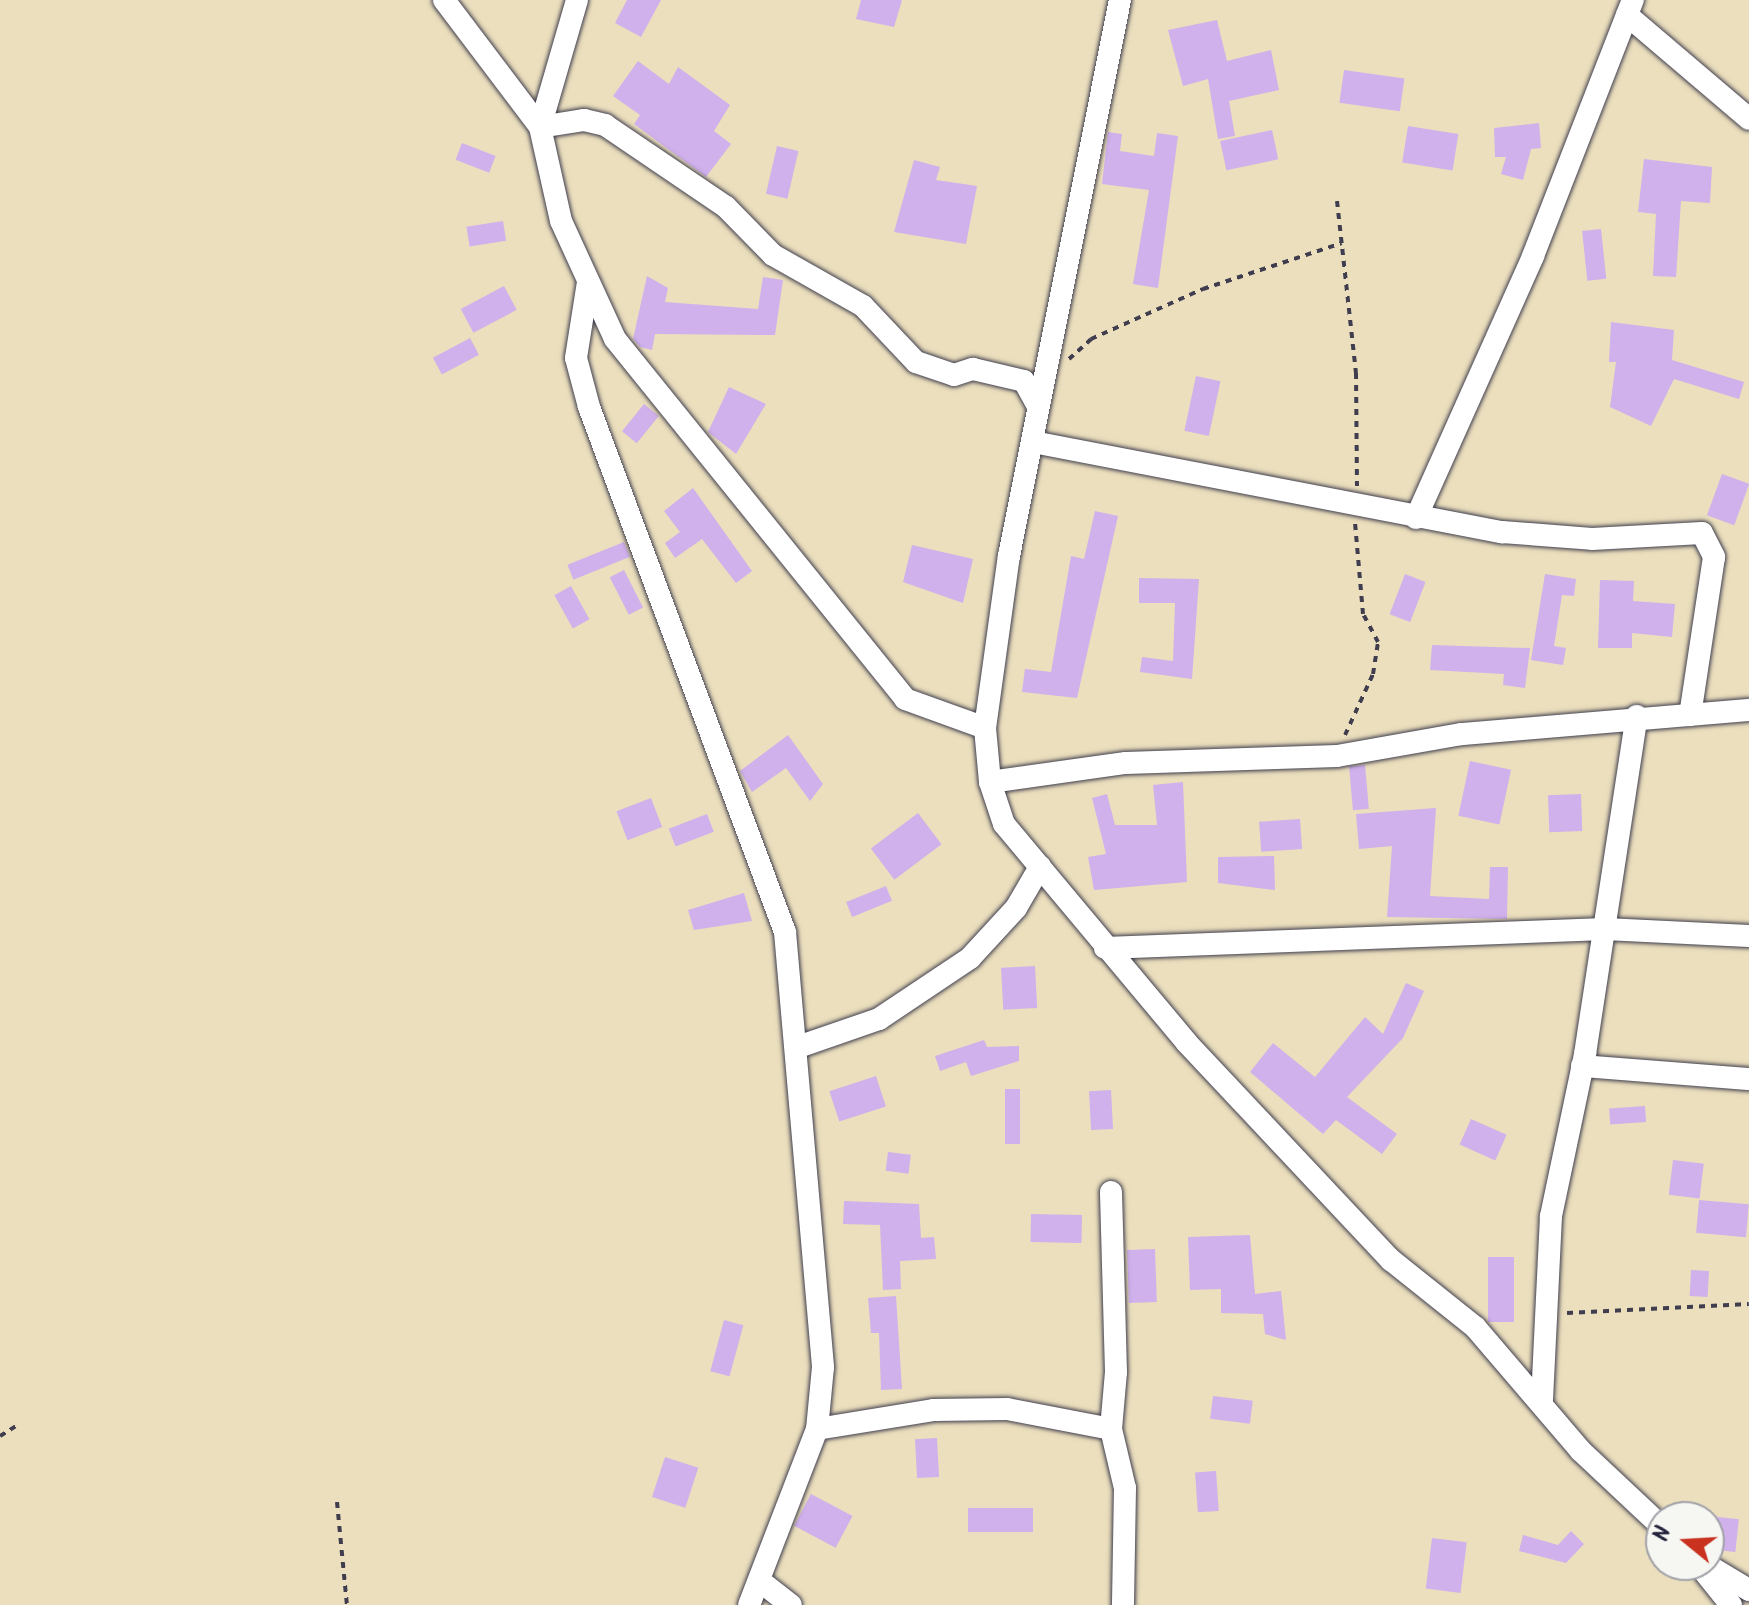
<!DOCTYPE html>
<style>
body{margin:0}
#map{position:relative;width:1749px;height:1605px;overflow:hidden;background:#ebdfbd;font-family:Kalam,sans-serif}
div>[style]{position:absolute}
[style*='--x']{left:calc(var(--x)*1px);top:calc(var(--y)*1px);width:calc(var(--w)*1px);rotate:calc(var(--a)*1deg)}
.building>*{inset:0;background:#d0b1ec;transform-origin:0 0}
.path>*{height:4px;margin-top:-2px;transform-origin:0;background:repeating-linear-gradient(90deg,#403e4e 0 6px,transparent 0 12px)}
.roads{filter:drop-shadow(0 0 2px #403e4e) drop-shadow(0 0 2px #403e4e)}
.street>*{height:22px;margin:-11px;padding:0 11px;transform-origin:11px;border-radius:11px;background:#fff}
span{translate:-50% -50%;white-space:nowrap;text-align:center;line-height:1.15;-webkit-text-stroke:6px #f6f6f2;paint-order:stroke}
.north{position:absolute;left:1645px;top:1501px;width:80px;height:80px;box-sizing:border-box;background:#f6f6f2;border:2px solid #a1a1a9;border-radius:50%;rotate:288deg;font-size:22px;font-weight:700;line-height:32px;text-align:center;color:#22223b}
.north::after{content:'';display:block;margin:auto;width:28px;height:36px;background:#c8321e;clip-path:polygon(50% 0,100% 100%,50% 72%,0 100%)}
</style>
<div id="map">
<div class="building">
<i style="clip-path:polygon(627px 0,661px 0,641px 37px,615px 23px)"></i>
<i style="clip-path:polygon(861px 0,902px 0,894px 27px,856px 19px)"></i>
<i style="clip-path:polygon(1217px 20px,1227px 61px,1271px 50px,1279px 90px,1229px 101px,1235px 136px,1218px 139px,1208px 79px,1183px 86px,1168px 30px)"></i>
<i style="clip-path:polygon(638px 61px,669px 84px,678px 67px,730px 105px,714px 131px,731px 144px,706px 177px,634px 124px,640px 115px,613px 96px)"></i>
<i style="left:1344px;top:70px;width:61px;height:33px;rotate:8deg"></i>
<i style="clip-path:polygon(1539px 123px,1541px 148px,1531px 149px,1523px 180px,1501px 174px,1506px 157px,1495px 157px,1494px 128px)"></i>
<i style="left:1408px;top:126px;width:51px;height:37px;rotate:9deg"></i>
<i style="left:1272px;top:130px;width:30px;height:53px;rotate:78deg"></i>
<i style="clip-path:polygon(1108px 132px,1122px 134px,1120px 151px,1154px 156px,1157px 133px,1178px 136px,1158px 288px,1133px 284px,1149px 190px,1102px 184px)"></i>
<i style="left:462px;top:143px;width:36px;height:18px;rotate:21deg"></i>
<i style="left:777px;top:146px;width:22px;height:49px;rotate:13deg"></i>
<i style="clip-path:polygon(1644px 159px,1712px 167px,1710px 203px,1681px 201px,1676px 277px,1653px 276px,1656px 214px,1638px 212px)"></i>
<i style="clip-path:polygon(914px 160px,940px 167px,936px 180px,977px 186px,966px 244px,894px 232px)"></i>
<i style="left:503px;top:221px;width:20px;height:37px;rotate:81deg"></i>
<i style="left:1601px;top:229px;width:50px;height:19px;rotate:84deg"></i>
<i style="clip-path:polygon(647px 276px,668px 288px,665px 302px,758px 309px,763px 277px,783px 280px,775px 335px,655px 334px,652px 350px,640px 347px,633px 339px)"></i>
<i style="left:504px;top:286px;width:27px;height:49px;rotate:62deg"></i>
<i style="clip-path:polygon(1611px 322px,1674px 330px,1672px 360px,1744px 382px,1739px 399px,1674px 379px,1651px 426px,1610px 407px,1616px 362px,1609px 362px)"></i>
<i style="left:470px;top:338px;width:19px;height:42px;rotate:62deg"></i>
<i style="left:1196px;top:376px;width:25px;height:56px;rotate:12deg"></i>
<i style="clip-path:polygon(729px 387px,766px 404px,736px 454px,708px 432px)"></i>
<i style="left:644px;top:404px;width:19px;height:35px;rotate:39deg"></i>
<i style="left:1722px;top:474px;width:29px;height:44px;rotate:20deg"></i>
<i style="clip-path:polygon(693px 488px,752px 571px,736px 583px,702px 539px,675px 558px,665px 543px,680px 532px,664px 511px)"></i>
<i style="clip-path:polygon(1095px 511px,1118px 516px,1077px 698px,1022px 692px,1025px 669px,1051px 672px,1071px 556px,1084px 559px)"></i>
<i style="left:624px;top:542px;width:16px;height:61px;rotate:68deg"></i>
<i style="clip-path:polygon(912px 545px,973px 559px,963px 603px,903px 582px)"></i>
<i style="left:624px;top:570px;width:42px;height:16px;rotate:63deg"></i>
<i style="left:1405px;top:574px;width:22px;height:43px;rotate:21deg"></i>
<i style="clip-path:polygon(1545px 574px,1576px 579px,1574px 596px,1562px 595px,1554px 646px,1566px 648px,1563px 665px,1531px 660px)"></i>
<i style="clip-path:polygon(1139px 578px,1199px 579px,1192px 679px,1140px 672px,1142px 657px,1173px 661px,1175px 603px,1139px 603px)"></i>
<i style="clip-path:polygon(1600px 580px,1634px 581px,1633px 601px,1675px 604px,1672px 637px,1632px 633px,1632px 648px,1598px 648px)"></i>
<i style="left:571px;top:586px;width:38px;height:19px;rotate:61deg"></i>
<i style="clip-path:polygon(1432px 645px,1530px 648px,1525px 688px,1503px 685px,1504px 674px,1430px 670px)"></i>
<i style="clip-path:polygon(788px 735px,823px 784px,810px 801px,786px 768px,752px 792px,740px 771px)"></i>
<i style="left:1470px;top:761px;width:42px;height:56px;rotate:12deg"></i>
<i style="left:1365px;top:765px;width:44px;height:16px;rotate:85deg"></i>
<i style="clip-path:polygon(1183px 782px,1187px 882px,1094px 890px,1088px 857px,1106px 854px,1092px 798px,1107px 794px,1115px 825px,1157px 825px,1153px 785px)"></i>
<i style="left:1581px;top:794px;width:37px;height:33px;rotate:88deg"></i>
<i style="left:651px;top:798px;width:31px;height:37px;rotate:69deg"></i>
<i style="clip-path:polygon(1436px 808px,1430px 896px,1489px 899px,1490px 867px,1508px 867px,1507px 919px,1387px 917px,1392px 846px,1359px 849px,1356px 814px)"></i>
<i style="left:918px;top:813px;width:39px;height:59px;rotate:53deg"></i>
<i style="left:707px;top:814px;width:19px;height:41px;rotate:69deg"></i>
<i style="left:1300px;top:819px;width:30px;height:41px;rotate:86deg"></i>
<i style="clip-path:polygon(1274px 856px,1275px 890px,1218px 883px,1218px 857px)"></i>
<i style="left:886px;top:886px;width:16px;height:43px;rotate:68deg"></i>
<i style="clip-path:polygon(744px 893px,752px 921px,694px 930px,688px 910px)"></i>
<i style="left:1035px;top:966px;width:42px;height:34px;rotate:87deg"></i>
<i style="clip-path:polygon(1406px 983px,1424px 991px,1403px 1038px,1347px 1097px,1397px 1134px,1382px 1154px,1336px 1120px,1323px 1134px,1250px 1072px,1273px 1043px,1315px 1077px,1365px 1017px,1383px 1034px)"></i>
<i style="clip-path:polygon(984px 1040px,987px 1047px,1019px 1046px,1019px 1061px,971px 1076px,966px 1062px,940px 1071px,935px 1056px)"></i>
<i style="left:876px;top:1076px;width:32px;height:49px;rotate:72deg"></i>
<i style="left:1005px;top:1089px;width:15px;height:55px"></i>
<i style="left:1111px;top:1090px;width:39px;height:22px;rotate:87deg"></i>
<i style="left:1645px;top:1106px;width:16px;height:36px;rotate:86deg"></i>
<i style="left:1471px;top:1119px;width:39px;height:28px;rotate:24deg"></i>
<i style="left:888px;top:1152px;width:23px;height:19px;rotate:7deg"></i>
<i style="left:1673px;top:1160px;width:31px;height:35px;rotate:7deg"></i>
<i style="left:1699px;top:1200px;width:50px;height:33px;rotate:5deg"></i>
<i style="clip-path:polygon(844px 1201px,919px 1204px,921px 1238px,934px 1237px,936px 1259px,900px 1261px,901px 1289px,883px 1290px,880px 1225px,843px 1224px)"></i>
<i style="left:1031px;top:1214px;width:51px;height:28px;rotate:1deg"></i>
<i style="clip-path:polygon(1250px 1235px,1255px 1294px,1281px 1291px,1286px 1340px,1265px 1334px,1263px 1314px,1221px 1313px,1221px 1289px,1190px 1290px,1188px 1237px)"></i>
<i style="left:1155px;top:1249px;width:53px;height:28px;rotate:88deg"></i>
<i style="left:1488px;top:1257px;width:26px;height:65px"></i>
<i style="left:1691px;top:1270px;width:18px;height:26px;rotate:3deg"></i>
<i style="clip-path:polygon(896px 1296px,902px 1389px,881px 1390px,879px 1333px,871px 1333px,868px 1298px)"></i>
<i style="left:724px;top:1320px;width:20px;height:53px;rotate:15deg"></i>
<i style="left:1213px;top:1396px;width:40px;height:23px;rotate:7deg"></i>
<i style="left:937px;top:1438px;width:39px;height:22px;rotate:87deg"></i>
<i style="left:665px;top:1457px;width:35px;height:42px;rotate:18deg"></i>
<i style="left:1216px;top:1471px;width:40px;height:21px;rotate:86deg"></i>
<i style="left:811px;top:1494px;width:47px;height:36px;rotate:28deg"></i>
<i style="left:968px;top:1508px;width:65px;height:24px"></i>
<i style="left:1709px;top:1516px;width:30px;height:33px;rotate:6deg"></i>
<i style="clip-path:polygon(1571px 1531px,1584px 1544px,1566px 1563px,1519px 1551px,1523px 1535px,1558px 1545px)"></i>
<i style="left:1432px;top:1538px;width:35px;height:51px;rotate:7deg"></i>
</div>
<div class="path">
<i style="--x:1337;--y:201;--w:173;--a:83.7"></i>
<i style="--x:1356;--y:373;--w:113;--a:89.5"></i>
<i style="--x:1069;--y:359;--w:30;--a:-42"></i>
<i style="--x:1091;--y:339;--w:123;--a:-24.1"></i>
<i style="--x:1203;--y:289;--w:146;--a:-18.3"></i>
<i style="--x:1345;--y:735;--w:67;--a:-65.3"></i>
<i style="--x:1373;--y:674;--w:32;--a:-81"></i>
<i style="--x:1378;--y:642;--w:32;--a:-118"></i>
<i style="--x:1363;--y:614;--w:92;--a:-95"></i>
<i style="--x:1567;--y:1313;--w:182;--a:-2.8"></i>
<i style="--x:0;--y:1436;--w:22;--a:-32"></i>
<i style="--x:337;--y:1502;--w:103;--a:84.5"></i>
</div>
<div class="roads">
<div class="street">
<i style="--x:444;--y:0;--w:159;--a:52.9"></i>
<i style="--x:540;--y:127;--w:96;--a:77.4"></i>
<i style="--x:561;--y:221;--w:130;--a:65.4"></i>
<i style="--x:615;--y:339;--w:462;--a:51.1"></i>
<i style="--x:905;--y:699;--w:85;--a:19.9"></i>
<i style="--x:985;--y:728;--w:54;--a:84.7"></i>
<i style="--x:990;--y:782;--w:44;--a:71.6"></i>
<i style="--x:1004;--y:824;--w:285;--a:50.1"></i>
<i style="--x:1187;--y:1043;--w:298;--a:46.8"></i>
<i style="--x:1391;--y:1260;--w:107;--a:38.6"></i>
<i style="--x:1475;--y:1327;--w:163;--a:49.5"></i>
<i style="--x:1581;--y:1451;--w:110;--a:43.2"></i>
<i style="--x:577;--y:0;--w:132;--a:106.2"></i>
<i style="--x:540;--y:127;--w:45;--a:-9"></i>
<i style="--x:584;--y:120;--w:22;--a:13"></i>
<i style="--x:605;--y:125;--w:146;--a:34.1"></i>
<i style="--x:726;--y:207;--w:67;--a:45.6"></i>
<i style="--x:773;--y:255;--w:103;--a:29.5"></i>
<i style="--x:863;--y:306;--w:77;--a:46.6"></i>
<i style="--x:916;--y:362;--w:40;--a:18.9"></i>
<i style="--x:954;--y:375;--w:20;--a:-18"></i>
<i style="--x:973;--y:369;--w:52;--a:13.2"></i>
<i style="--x:1024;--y:381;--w:29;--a:61"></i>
<i style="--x:1627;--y:15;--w:160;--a:40.4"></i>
<i style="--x:588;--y:282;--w:77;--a:99"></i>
<i style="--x:576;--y:358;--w:51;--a:75.1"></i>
<i style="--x:589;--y:407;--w:560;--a:69.53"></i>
<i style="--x:785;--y:932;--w:437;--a:85"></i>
<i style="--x:823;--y:1367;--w:62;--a:95.5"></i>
<i style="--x:817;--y:1429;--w:189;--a:111.1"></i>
<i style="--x:1033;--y:442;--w:478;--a:10.9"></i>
<i style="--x:1502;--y:532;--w:90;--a:4.4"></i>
<i style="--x:1592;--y:539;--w:110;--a:-3.1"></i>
<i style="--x:1702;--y:533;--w:27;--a:63"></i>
<i style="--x:1714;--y:557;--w:160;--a:98.6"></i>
<i style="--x:1416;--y:518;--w:287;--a:-65.9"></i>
<i style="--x:1533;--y:256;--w:275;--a:-68.7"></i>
<i style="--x:985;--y:728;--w:174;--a:-82.1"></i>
<i style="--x:1009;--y:556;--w:567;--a:-78.71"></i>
<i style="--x:990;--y:782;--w:137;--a:-8"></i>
<i style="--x:1126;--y:763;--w:211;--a:-1.9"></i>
<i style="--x:1337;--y:756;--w:127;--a:-10"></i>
<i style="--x:1462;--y:734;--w:288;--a:-4.8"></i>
<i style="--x:1105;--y:948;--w:500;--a:-2.18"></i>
<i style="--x:1605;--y:929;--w:144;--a:2.8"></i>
<i style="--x:798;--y:1047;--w:86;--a:-19.1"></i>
<i style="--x:879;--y:1019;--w:110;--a:-33.8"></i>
<i style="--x:970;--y:958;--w:68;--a:-47.4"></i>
<i style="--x:1016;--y:908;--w:48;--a:-59.7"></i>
<i style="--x:1582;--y:1066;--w:168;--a:4.5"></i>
<i style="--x:1542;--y:1400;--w:184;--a:-87.2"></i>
<i style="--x:1551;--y:1216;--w:166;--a:-78.1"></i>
<i style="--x:1585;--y:1054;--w:342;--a:-81.3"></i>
<i style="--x:817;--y:1429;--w:119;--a:-9.2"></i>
<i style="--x:934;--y:1410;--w:73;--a:-0.8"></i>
<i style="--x:1007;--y:1409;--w:106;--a:10.9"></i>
<i style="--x:1111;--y:1429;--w:61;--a:76.7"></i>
<i style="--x:1125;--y:1488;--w:117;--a:91"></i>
<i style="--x:1111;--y:1429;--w:57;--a:-85"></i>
<i style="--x:1116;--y:1372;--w:180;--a:-91.6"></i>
<i style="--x:1699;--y:1565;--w:51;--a:51.3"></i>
<i style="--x:1707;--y:1565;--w:49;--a:30.8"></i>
<i style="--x:760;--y:1581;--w:39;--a:38"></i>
</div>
</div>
<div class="north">N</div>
</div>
